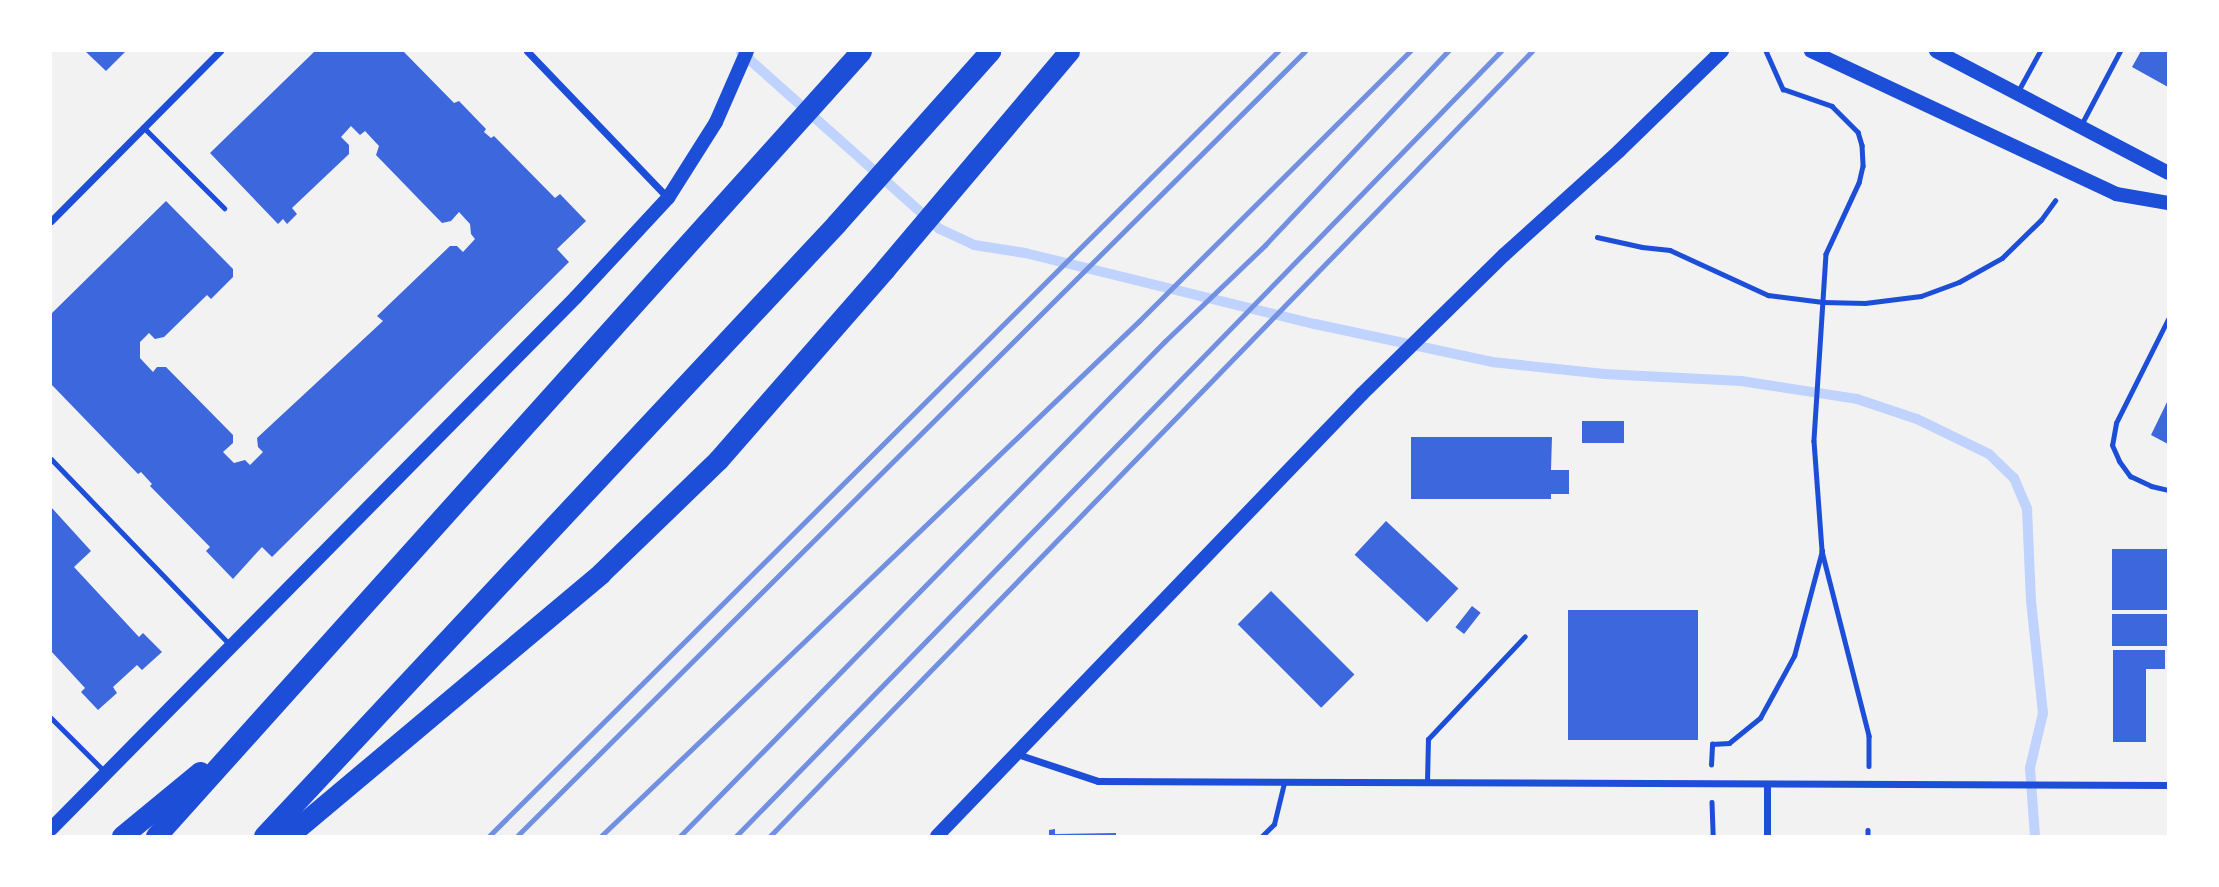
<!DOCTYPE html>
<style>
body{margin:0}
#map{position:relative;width:2219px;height:887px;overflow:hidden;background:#f2f2f2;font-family:"PT Serif",serif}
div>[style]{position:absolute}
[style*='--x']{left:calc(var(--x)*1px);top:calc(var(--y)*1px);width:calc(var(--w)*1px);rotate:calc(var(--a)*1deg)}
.stream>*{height:10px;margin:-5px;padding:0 5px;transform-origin:5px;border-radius:5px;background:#bfd3fe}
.building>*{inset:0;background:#3d67dc;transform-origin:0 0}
.path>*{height:4.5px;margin:-2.25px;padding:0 2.25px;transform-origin:2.25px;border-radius:2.25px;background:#1d4ed8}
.service>*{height:5px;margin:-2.5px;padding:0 2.5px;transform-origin:2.5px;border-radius:2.5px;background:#1d4ed8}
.minor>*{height:7px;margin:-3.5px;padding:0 3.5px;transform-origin:3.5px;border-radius:3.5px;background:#1d4ed8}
.secondary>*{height:14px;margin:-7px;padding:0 7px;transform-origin:7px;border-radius:7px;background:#1d4ed8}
.motorway>*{height:21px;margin:-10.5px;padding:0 10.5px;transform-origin:10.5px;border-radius:10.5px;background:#1d4ed8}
.rail>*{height:5px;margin:-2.5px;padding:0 2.5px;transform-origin:2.5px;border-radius:2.5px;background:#7290e2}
span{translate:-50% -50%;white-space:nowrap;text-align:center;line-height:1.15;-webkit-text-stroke:7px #fff;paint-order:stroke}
.frame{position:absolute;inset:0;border:52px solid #fff;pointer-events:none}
</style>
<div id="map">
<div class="stream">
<i style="--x:741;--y:52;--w:266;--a:41.7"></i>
<i style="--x:940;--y:229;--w:38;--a:25"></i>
<i style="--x:974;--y:245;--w:52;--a:8.9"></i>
<i style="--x:1025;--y:253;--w:299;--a:13.8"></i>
<i style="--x:1315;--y:324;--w:181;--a:12.1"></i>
<i style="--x:1492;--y:362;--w:113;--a:6.1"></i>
<i style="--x:1604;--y:374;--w:137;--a:2.9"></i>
<i style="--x:1741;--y:381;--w:117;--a:8.8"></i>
<i style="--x:1857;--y:399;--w:63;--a:18.4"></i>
<i style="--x:1917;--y:419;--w:80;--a:25.9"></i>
<i style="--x:1989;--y:454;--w:35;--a:44"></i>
<i style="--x:2014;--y:478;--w:34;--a:67"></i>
<i style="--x:2027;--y:509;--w:92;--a:87.5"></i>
<i style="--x:2031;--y:601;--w:113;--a:83.9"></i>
<i style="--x:2043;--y:713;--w:57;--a:103.3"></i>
<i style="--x:2030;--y:768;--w:68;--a:85.8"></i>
</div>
<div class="building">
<i style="clip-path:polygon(85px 51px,126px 51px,106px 71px)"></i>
<i style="clip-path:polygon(315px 51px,403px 51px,454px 103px,459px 101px,486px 129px,484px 132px,491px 138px,494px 136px,555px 198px,560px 194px,586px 221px,557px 249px,569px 262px,272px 557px,262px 547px,233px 579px,206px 551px,210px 547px,150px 486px,152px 484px,141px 472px,138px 474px,51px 384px,51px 314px,166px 201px,233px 269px,233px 277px,211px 299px,207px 295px,164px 337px,155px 339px,149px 333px,140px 342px,140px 358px,153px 372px,157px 367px,166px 367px,233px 435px,233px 443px,223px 452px,234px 463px,245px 460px,250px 465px,263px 452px,258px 447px,257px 438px,383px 321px,377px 316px,450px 246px,457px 246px,463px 252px,475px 239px,471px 234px,470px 224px,459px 212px,451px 221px,442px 223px,376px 155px,379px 146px,365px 131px,360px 135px,351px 126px,341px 137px,349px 145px,349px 154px,292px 208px,297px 214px,287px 224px,283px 219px,278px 224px,210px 153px)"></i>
<i style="clip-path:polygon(2141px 51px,2168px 51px,2168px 87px,2132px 67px)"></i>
<i style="clip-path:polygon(2168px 400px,2168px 444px,2151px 435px)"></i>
<i style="left:1582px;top:421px;width:42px;height:22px"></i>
<i style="clip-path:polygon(1411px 437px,1552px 437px,1551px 470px,1569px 470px,1569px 494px,1551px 494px,1551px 499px,1411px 499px)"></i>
<i style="clip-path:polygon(51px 507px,91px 551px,74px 567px,139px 637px,143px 633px,162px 652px,142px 670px,137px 665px,113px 687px,117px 693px,98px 710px,81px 692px,85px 688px,51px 651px)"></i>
<i style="left:1386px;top:521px;width:99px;height:46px;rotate:43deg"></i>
<i style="left:2112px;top:549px;width:56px;height:61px"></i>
<i style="left:1271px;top:591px;width:118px;height:47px;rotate:45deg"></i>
<i style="left:1472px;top:606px;width:11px;height:27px;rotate:38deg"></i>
<i style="left:1568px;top:610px;width:130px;height:130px"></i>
<i style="left:2112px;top:614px;width:56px;height:32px"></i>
<i style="clip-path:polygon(2113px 650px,2165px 650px,2165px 669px,2146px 669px,2146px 742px,2113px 742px)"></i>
<i style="clip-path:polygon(1055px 829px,1055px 834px,1116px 833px,1116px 836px,1049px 836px,1049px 830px)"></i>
</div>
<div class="path">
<i style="--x:1766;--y:51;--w:42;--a:65.9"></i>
<i style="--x:1783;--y:89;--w:52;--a:19.1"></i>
<i style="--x:1832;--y:106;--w:37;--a:45"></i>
<i style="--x:1858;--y:132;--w:14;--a:73"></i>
<i style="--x:1862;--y:145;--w:21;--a:87"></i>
<i style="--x:1863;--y:166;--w:17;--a:103"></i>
<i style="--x:1859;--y:183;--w:78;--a:114.9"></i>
<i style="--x:1826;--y:254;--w:187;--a:93.7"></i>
<i style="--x:1814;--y:441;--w:110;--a:85.8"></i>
<i style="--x:1822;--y:551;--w:191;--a:75.7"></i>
<i style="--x:1869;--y:736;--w:30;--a:90"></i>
<i style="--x:1597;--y:237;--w:46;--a:12.5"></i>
<i style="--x:1642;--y:247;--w:28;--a:6"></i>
<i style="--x:1670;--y:250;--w:108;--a:24.7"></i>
<i style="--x:1768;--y:295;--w:55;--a:7.3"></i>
<i style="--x:1823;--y:302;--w:42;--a:1.4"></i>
<i style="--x:1865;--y:303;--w:56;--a:-7.1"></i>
<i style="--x:1921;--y:296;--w:40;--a:-20.2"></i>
<i style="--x:1959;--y:282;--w:49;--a:-29.2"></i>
<i style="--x:2002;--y:258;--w:54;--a:-44.3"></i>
<i style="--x:2041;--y:220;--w:24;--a:-54"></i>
<i style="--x:1711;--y:765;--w:21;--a:-87"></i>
<i style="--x:1712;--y:744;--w:17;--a:-3"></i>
<i style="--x:1729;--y:743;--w:40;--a:-39"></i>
<i style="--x:1760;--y:718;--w:71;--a:-61.3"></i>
<i style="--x:1794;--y:656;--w:109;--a:-75.1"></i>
<i style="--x:1712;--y:802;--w:34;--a:88"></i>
<i style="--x:1868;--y:830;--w:6;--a:90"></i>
</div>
<div class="service">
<i style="--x:2017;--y:93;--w:48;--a:-61.3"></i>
<i style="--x:2081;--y:125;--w:84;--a:-62.2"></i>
<i style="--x:143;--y:127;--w:115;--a:45"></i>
<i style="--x:2168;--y:319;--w:116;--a:116.6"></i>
<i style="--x:2116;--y:423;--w:22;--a:100"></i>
<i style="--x:2112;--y:445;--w:17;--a:66"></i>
<i style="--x:2119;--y:461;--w:19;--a:54"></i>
<i style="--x:2130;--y:476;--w:23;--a:25"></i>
<i style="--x:2151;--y:486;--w:17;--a:13"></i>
<i style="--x:51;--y:459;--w:260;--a:46.1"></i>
<i style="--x:51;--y:718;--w:78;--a:45"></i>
<i style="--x:1427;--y:782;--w:43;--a:-88.7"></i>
<i style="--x:1428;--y:739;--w:141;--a:-46.7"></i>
<i style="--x:1262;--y:836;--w:17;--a:-45"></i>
<i style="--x:1274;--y:824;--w:42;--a:-76.3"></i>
</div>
<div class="minor">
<i style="--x:527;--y:51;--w:204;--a:46.2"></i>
<i style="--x:51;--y:221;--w:240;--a:-45.2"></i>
<i style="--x:1017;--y:754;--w:85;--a:18.4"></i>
<i style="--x:1098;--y:781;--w:1070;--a:0.21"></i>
<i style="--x:1767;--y:836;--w:52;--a:-90"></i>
</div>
<div class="secondary">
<i style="--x:1811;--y:51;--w:337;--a:25.1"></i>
<i style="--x:2116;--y:194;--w:53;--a:9.8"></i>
<i style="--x:1936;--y:51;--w:262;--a:27.7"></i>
<i style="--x:51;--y:829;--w:747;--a:-45.38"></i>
<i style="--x:576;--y:297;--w:135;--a:-47.1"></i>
<i style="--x:668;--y:198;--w:90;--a:-57.7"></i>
<i style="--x:716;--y:122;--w:77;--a:-66.4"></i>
<i style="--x:937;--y:836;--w:613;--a:-46.12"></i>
<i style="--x:1362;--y:394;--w:199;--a:-44.4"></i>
<i style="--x:1504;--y:255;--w:155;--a:-42.1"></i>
<i style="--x:1619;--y:151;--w:144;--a:-44.2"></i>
</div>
<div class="motorway">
<i style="--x:122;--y:836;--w:101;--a:-39.4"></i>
<i style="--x:156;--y:836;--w:1055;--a:-48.07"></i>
<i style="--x:264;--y:836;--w:838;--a:-46.93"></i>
<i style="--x:836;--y:224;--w:232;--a:-48.3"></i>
<i style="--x:288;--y:836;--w:409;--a:-40"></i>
<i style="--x:601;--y:573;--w:163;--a:-44"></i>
<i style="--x:718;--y:460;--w:254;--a:-48.8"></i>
<i style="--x:885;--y:269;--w:285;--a:-49.8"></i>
</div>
<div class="rail">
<i style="--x:489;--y:836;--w:1113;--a:-44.85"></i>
<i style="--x:517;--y:836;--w:1112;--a:-44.89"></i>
<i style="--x:601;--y:836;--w:745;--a:-43.75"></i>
<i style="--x:1139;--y:321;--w:383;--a:-44.9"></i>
<i style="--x:680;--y:836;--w:692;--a:-45.59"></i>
<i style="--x:1164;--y:342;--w:140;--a:-43.8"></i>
<i style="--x:1265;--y:245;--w:267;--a:-46.7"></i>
<i style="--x:736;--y:836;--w:1096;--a:-45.74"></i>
<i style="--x:770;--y:836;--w:1094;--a:-45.85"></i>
</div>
<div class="frame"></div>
</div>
